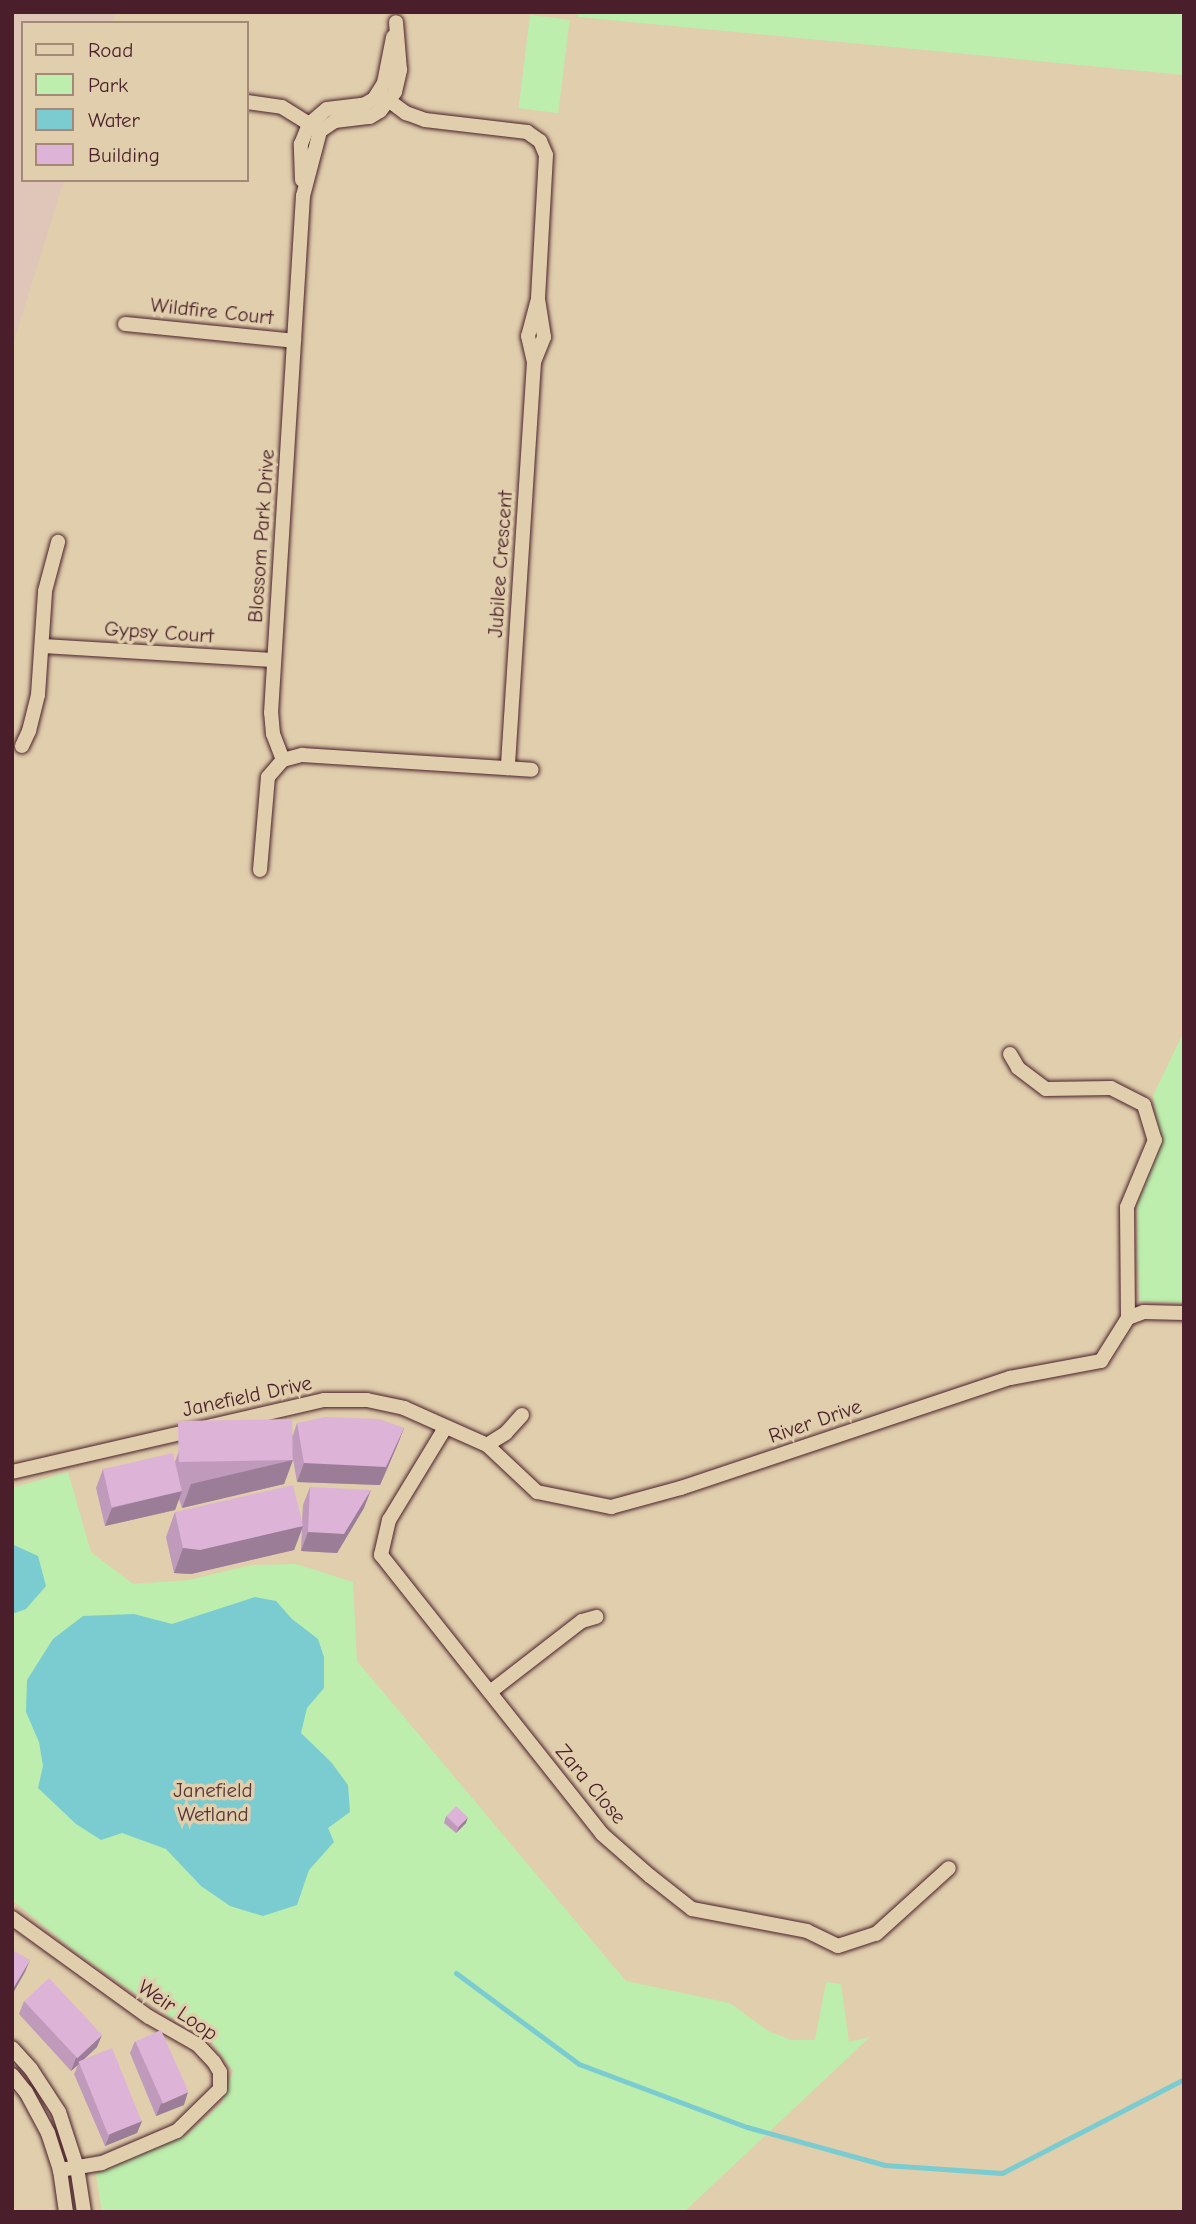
<!DOCTYPE html>
<style>
body{margin:0}
#map{position:relative;width:1196px;height:2224px;overflow:hidden;background:#e0ceac;font-family:"Comic Neue",sans-serif}
div>[style]{position:absolute}
[style*='--x']{left:calc(var(--x)*1px);top:calc(var(--y)*1px);width:calc(var(--w)*1px);rotate:calc(var(--a)*1deg)}
.built>*{inset:0;background:#dfc6b9}
.green>*{inset:0;background:#bdeead;transform-origin:0 0}
.water>*{inset:0;background:#7accd1}
.stream>*{height:5px;margin:-2.5px;padding:0 2.5px;transform-origin:2.5px;border-radius:2.5px;background:#7accd1}
.roads{filter:drop-shadow(0 0 2px #4a1f2b) drop-shadow(0 0 2px #4a1f2b)}
.street>*{height:14px;margin:-7px;padding:0 7px;transform-origin:7px;border-radius:7px;background:#e0ceac}
.wall>*{inset:0;background:#bf9aba}
.shaded-wall>*{inset:0;background:#9b7d97}
.building>*{inset:0;background:#deb3d8;transform-origin:0 0}
span{translate:-50% -50%;white-space:nowrap;text-align:center;line-height:1.15;-webkit-text-stroke:7px #e0ceac;paint-order:stroke}
.street-label{font-size:21px;color:#4a1f2b}
.park-label{font-size:21px;color:#563438}
.frame{position:absolute;inset:0;border:14px solid #4a1f2b;pointer-events:none}
.legend{position:absolute;left:21px;top:21px;width:228px;height:161px;box-sizing:border-box;background:#e0ceac;border:2px solid #a48878;margin:0;padding:9px 12px;list-style:none;font-size:21px;color:#4a1f2b}
.legend li{display:flex;align-items:center;gap:14px;height:35px}
.legend b{width:35px;border:2px solid #a48878}
</style>
<div id="map">
<div class="built">
<i style="clip-path:polygon(12px 12px,116px 12px,113px 23px,23px 23px,23px 180px,64px 180px,12px 347px)"></i>
</div>
<div class="green">
<i style="clip-path:polygon(578px 12px,1184px 12px,1184px 75px,578px 17px)"></i>
<i style="left:530px;top:15px;width:40px;height:94px;rotate:7deg"></i>
<i style="clip-path:polygon(1184px 1031px,1184px 1303px,1139px 1301px,1137px 1205px,1161px 1142px,1153px 1096px)"></i>
<i style="clip-path:polygon(68px 1472px,91px 1552px,133px 1584px,189px 1580px,251px 1565px,296px 1564px,353px 1582px,357px 1661px,626px 1981px,730px 2003px,768px 2031px,791px 2040px,815px 2040px,826px 1982px,841px 1984px,849px 2042px,870px 2037px,684px 2212px,102px 2212px,96px 2174px,187px 2135px,221px 2104px,233px 2071px,207px 2035px,168px 2016px,79px 1954px,12px 1900px,12px 1488px)"></i>
</div>
<div class="water">
<i style="clip-path:polygon(14px 1545px,38px 1556px,46px 1586px,26px 1609px,12px 1614px)"></i>
<i style="clip-path:polygon(255px 1597px,276px 1601px,292px 1619px,318px 1639px,324px 1657px,324px 1688px,307px 1708px,301px 1733px,331px 1762px,348px 1785px,350px 1812px,328px 1828px,334px 1842px,309px 1870px,297px 1905px,263px 1916px,230px 1906px,201px 1886px,166px 1849px,122px 1833px,101px 1840px,76px 1824px,38px 1788px,43px 1766px,39px 1742px,26px 1712px,27px 1680px,53px 1639px,83px 1616px,134px 1614px,172px 1624px)"></i>
</div>
<div class="stream">
<i style="--x:456;--y:1973;--w:153;--a:36.5"></i>
<i style="--x:579;--y:2064;--w:179;--a:20.6"></i>
<i style="--x:747;--y:2127;--w:143;--a:15.4"></i>
<i style="--x:885;--y:2165;--w:117;--a:3.9"></i>
<i style="--x:1002;--y:2173;--w:205;--a:-27.3"></i>
</div>
<div class="roads">
<div class="street">
<i style="--x:379;--y:93;--w:34;--a:37"></i>
<i style="--x:406;--y:113;--w:20;--a:20"></i>
<i style="--x:425;--y:120;--w:103;--a:6.7"></i>
<i style="--x:527;--y:132;--w:16;--a:35"></i>
<i style="--x:540;--y:141;--w:15;--a:67"></i>
<i style="--x:546;--y:155;--w:144;--a:93.2"></i>
<i style="--x:538;--y:299;--w:38;--a:105"></i>
<i style="--x:528;--y:336;--w:27;--a:77"></i>
<i style="--x:534;--y:362;--w:407;--a:93.7"></i>
<i style="--x:247;--y:102;--w:35;--a:8"></i>
<i style="--x:282;--y:107;--w:39;--a:32"></i>
<i style="--x:302;--y:180;--w:36;--a:-92"></i>
<i style="--x:301;--y:144;--w:22;--a:-68"></i>
<i style="--x:309;--y:124;--w:23;--a:-40"></i>
<i style="--x:327;--y:109;--w:38;--a:-7"></i>
<i style="--x:365;--y:104;--w:10;--a:-29"></i>
<i style="--x:374;--y:99;--w:19;--a:-58"></i>
<i style="--x:384;--y:83;--w:47;--a:-78.9"></i>
<i style="--x:125;--y:324;--w:170;--a:5.7"></i>
<i style="--x:534;--y:362;--w:27;--a:-68"></i>
<i style="--x:544;--y:337;--w:37;--a:-99"></i>
<i style="--x:42;--y:646;--w:232;--a:3.5"></i>
<i style="--x:22;--y:746;--w:17;--a:-65"></i>
<i style="--x:29;--y:731;--w:37;--a:-76"></i>
<i style="--x:38;--y:695;--w:104;--a:-86.1"></i>
<i style="--x:45;--y:591;--w:51;--a:-75.1"></i>
<i style="--x:283;--y:760;--w:20;--a:-15"></i>
<i style="--x:302;--y:755;--w:230;--a:3.7"></i>
<i style="--x:260;--y:870;--w:93;--a:-85.1"></i>
<i style="--x:268;--y:777;--w:23;--a:-49"></i>
<i style="--x:283;--y:760;--w:28;--a:-111"></i>
<i style="--x:273;--y:734;--w:21;--a:-95"></i>
<i style="--x:271;--y:713;--w:518;--a:-86.46"></i>
<i style="--x:303;--y:196;--w:67;--a:-75.3"></i>
<i style="--x:320;--y:131;--w:18;--a:-34"></i>
<i style="--x:335;--y:121;--w:35;--a:-7"></i>
<i style="--x:370;--y:117;--w:12;--a:-31"></i>
<i style="--x:380;--y:111;--w:24;--a:-52"></i>
<i style="--x:395;--y:92;--w:23;--a:-77"></i>
<i style="--x:400;--y:70;--w:48;--a:-94.8"></i>
<i style="--x:1010;--y:1054;--w:16;--a:60"></i>
<i style="--x:1018;--y:1068;--w:35;--a:37"></i>
<i style="--x:1046;--y:1089;--w:65;--a:-0.9"></i>
<i style="--x:1111;--y:1088;--w:37;--a:27"></i>
<i style="--x:1144;--y:1105;--w:37;--a:73"></i>
<i style="--x:1155;--y:1140;--w:73;--a:112.7"></i>
<i style="--x:1127;--y:1207;--w:111;--a:89.5"></i>
<i style="--x:1128;--y:1318;--w:17;--a:-21"></i>
<i style="--x:1144;--y:1312;--w:40;--a:1.4"></i>
<i style="--x:522;--y:1415;--w:24;--a:132"></i>
<i style="--x:506;--y:1433;--w:22;--a:148"></i>
<i style="--x:487;--y:1445;--w:69;--a:43.2"></i>
<i style="--x:537;--y:1492;--w:76;--a:11.5"></i>
<i style="--x:611;--y:1507;--w:73;--a:-15.2"></i>
<i style="--x:681;--y:1488;--w:347;--a:-18.5"></i>
<i style="--x:1010;--y:1378;--w:93;--a:-10.6"></i>
<i style="--x:1101;--y:1361;--w:51;--a:-57.9"></i>
<i style="--x:445;--y:1428;--w:108;--a:121.3"></i>
<i style="--x:389;--y:1520;--w:36;--a:103"></i>
<i style="--x:381;--y:1555;--w:356;--a:51.6"></i>
<i style="--x:602;--y:1834;--w:64;--a:41.2"></i>
<i style="--x:650;--y:1876;--w:53;--a:38.2"></i>
<i style="--x:692;--y:1909;--w:117;--a:10.8"></i>
<i style="--x:807;--y:1931;--w:34;--a:26"></i>
<i style="--x:838;--y:1946;--w:40;--a:-18"></i>
<i style="--x:876;--y:1934;--w:98;--a:-42.1"></i>
<i style="--x:12;--y:1472;--w:320;--a:-13"></i>
<i style="--x:324;--y:1400;--w:43;--a:0"></i>
<i style="--x:367;--y:1400;--w:38;--a:12"></i>
<i style="--x:404;--y:1408;--w:91;--a:24"></i>
<i style="--x:490;--y:1692;--w:116;--a:-37.7"></i>
<i style="--x:582;--y:1621;--w:15;--a:-16"></i>
<i style="--x:12;--y:1918;--w:169;--a:35.9"></i>
<i style="--x:149;--y:2017;--w:56;--a:29.7"></i>
<i style="--x:198;--y:2045;--w:23;--a:47"></i>
<i style="--x:214;--y:2062;--w:12;--a:59"></i>
<i style="--x:220;--y:2072;--w:17;--a:90"></i>
<i style="--x:220;--y:2089;--w:60;--a:135.7"></i>
<i style="--x:177;--y:2131;--w:82;--a:156.9"></i>
<i style="--x:102;--y:2163;--w:43;--a:170.5"></i>
<i style="--x:12;--y:2048;--w:28;--a:48"></i>
<i style="--x:31;--y:2069;--w:51;--a:56.9"></i>
<i style="--x:59;--y:2112;--w:58;--a:71.9"></i>
<i style="--x:77;--y:2167;--w:46;--a:81.2"></i>
<i style="--x:12;--y:2075;--w:22;--a:51"></i>
<i style="--x:26;--y:2092;--w:47;--a:61.8"></i>
<i style="--x:48;--y:2133;--w:39;--a:72"></i>
<i style="--x:60;--y:2170;--w:42;--a:81.9"></i>
</div>
</div>
<div class="wall">
<i style="clip-path:polygon(297px 1423px,404px 1428px,397px 1446px,380px 1485px,297px 1482px,293px 1459px,284px 1484px,182px 1508px,179px 1499px,175px 1510px,105px 1526px,96px 1488px,103px 1469px,175px 1462px,181px 1445px,293px 1435px)"></i>
<i style="clip-path:polygon(310px 1487px,364px 1508px,337px 1553px,301px 1551px,302px 1529px,294px 1550px,191px 1574px,174px 1573px,166px 1537px,175px 1512px,302px 1523px,303px 1505px)"></i>
<i style="clip-path:polygon(446px 1816px,466px 1823px,456px 1833px,444px 1823px)"></i>
<i style="clip-path:polygon(24px 2001px,97px 2047px,83px 2060px,142px 2121px,137px 2133px,105px 2146px,74px 2074px,78px 2065px,71px 2071px,19px 2014px)"></i>
<i style="clip-path:polygon(135px 2041px,184px 2105px,156px 2116px,130px 2053px)"></i>
</div>
<div class="shaded-wall">
<i style="clip-path:polygon(404px 1428px,397px 1446px,380px 1485px,297px 1482px,304px 1463px)"></i>
<i style="clip-path:polygon(293px 1460px,284px 1484px,182px 1508px,191px 1484px)"></i>
<i style="clip-path:polygon(371px 1490px,364px 1508px,337px 1553px,301px 1551px,308px 1532px)"></i>
<i style="clip-path:polygon(182px 1491px,175px 1510px,105px 1526px,112px 1508px)"></i>
<i style="clip-path:polygon(303px 1526px,294px 1550px,191px 1574px,174px 1573px,183px 1548px)"></i>
<i style="clip-path:polygon(468px 1817px,466px 1823px,456px 1833px,459px 1827px)"></i>
<i style="clip-path:polygon(30px 1960px,25px 1972px,12px 1995px,12px 1990px)"></i>
<i style="clip-path:polygon(102px 2035px,97px 2047px,80px 2063px,79px 2062px,78px 2065px,71px 2071px,76px 2058px)"></i>
<i style="clip-path:polygon(188px 2092px,184px 2105px,156px 2116px,161px 2104px)"></i>
<i style="clip-path:polygon(142px 2121px,137px 2133px,105px 2146px,110px 2134px)"></i>
</div>
<div class="building">
<i style="clip-path:polygon(325px 1417px,379px 1419px,404px 1428px,386px 1467px,304px 1463px,297px 1423px)"></i>
<i style="left:292px;top:1419px;width:41px;height:114px;rotate:89deg"></i>
<i style="left:173px;top:1453px;width:39px;height:72px;rotate:77deg"></i>
<i style="clip-path:polygon(293px 1485px,303px 1526px,200px 1550px,183px 1548px,175px 1512px)"></i>
<i style="clip-path:polygon(310px 1487px,371px 1490px,344px 1534px,308px 1532px)"></i>
<i style="left:456px;top:1806px;width:16px;height:14px;rotate:43deg"></i>
<i style="clip-path:polygon(12px 1950px,30px 1960px,12px 1990px)"></i>
<i style="left:49px;top:1978px;width:78px;height:34px;rotate:47deg"></i>
<i style="left:161px;top:2030px;width:68px;height:28px;rotate:66deg"></i>
<i style="left:112px;top:2048px;width:79px;height:36px;rotate:68deg"></i>
</div>
<div class="street-label">
<span style="left:212px;top:311px;rotate:6deg">Wildfire Court</span>
<span style="left:261px;top:536px;rotate:-86deg">Blossom Park Drive</span>
<span style="left:500px;top:564px;rotate:-86deg">Jubilee Crescent</span>
<span style="left:159px;top:632px;rotate:4deg">Gypsy Court</span>
<span style="left:247px;top:1396px;rotate:-12deg">Janefield Drive</span>
<span style="left:815px;top:1421px;rotate:-19deg">River Drive</span>
<span style="left:591px;top:1784px;rotate:50deg">Zara Close</span>
<span style="left:178px;top:2010px;rotate:34deg">Weir Loop</span>
</div>
<div class="park-label">
<span style="left:213px;top:1802px">Janefield<br>Wetland</span>
</div>
<div class="frame"></div>
<ul class="legend">
<li><b style="height:9px;background:#e0ceac"></b>Road</li>
<li><b style="height:19px;background:#bdeead"></b>Park</li>
<li><b style="height:19px;background:#7accd1"></b>Water</li>
<li><b style="height:19px;background:#deb3d8"></b>Building</li>
</ul>
</div>
